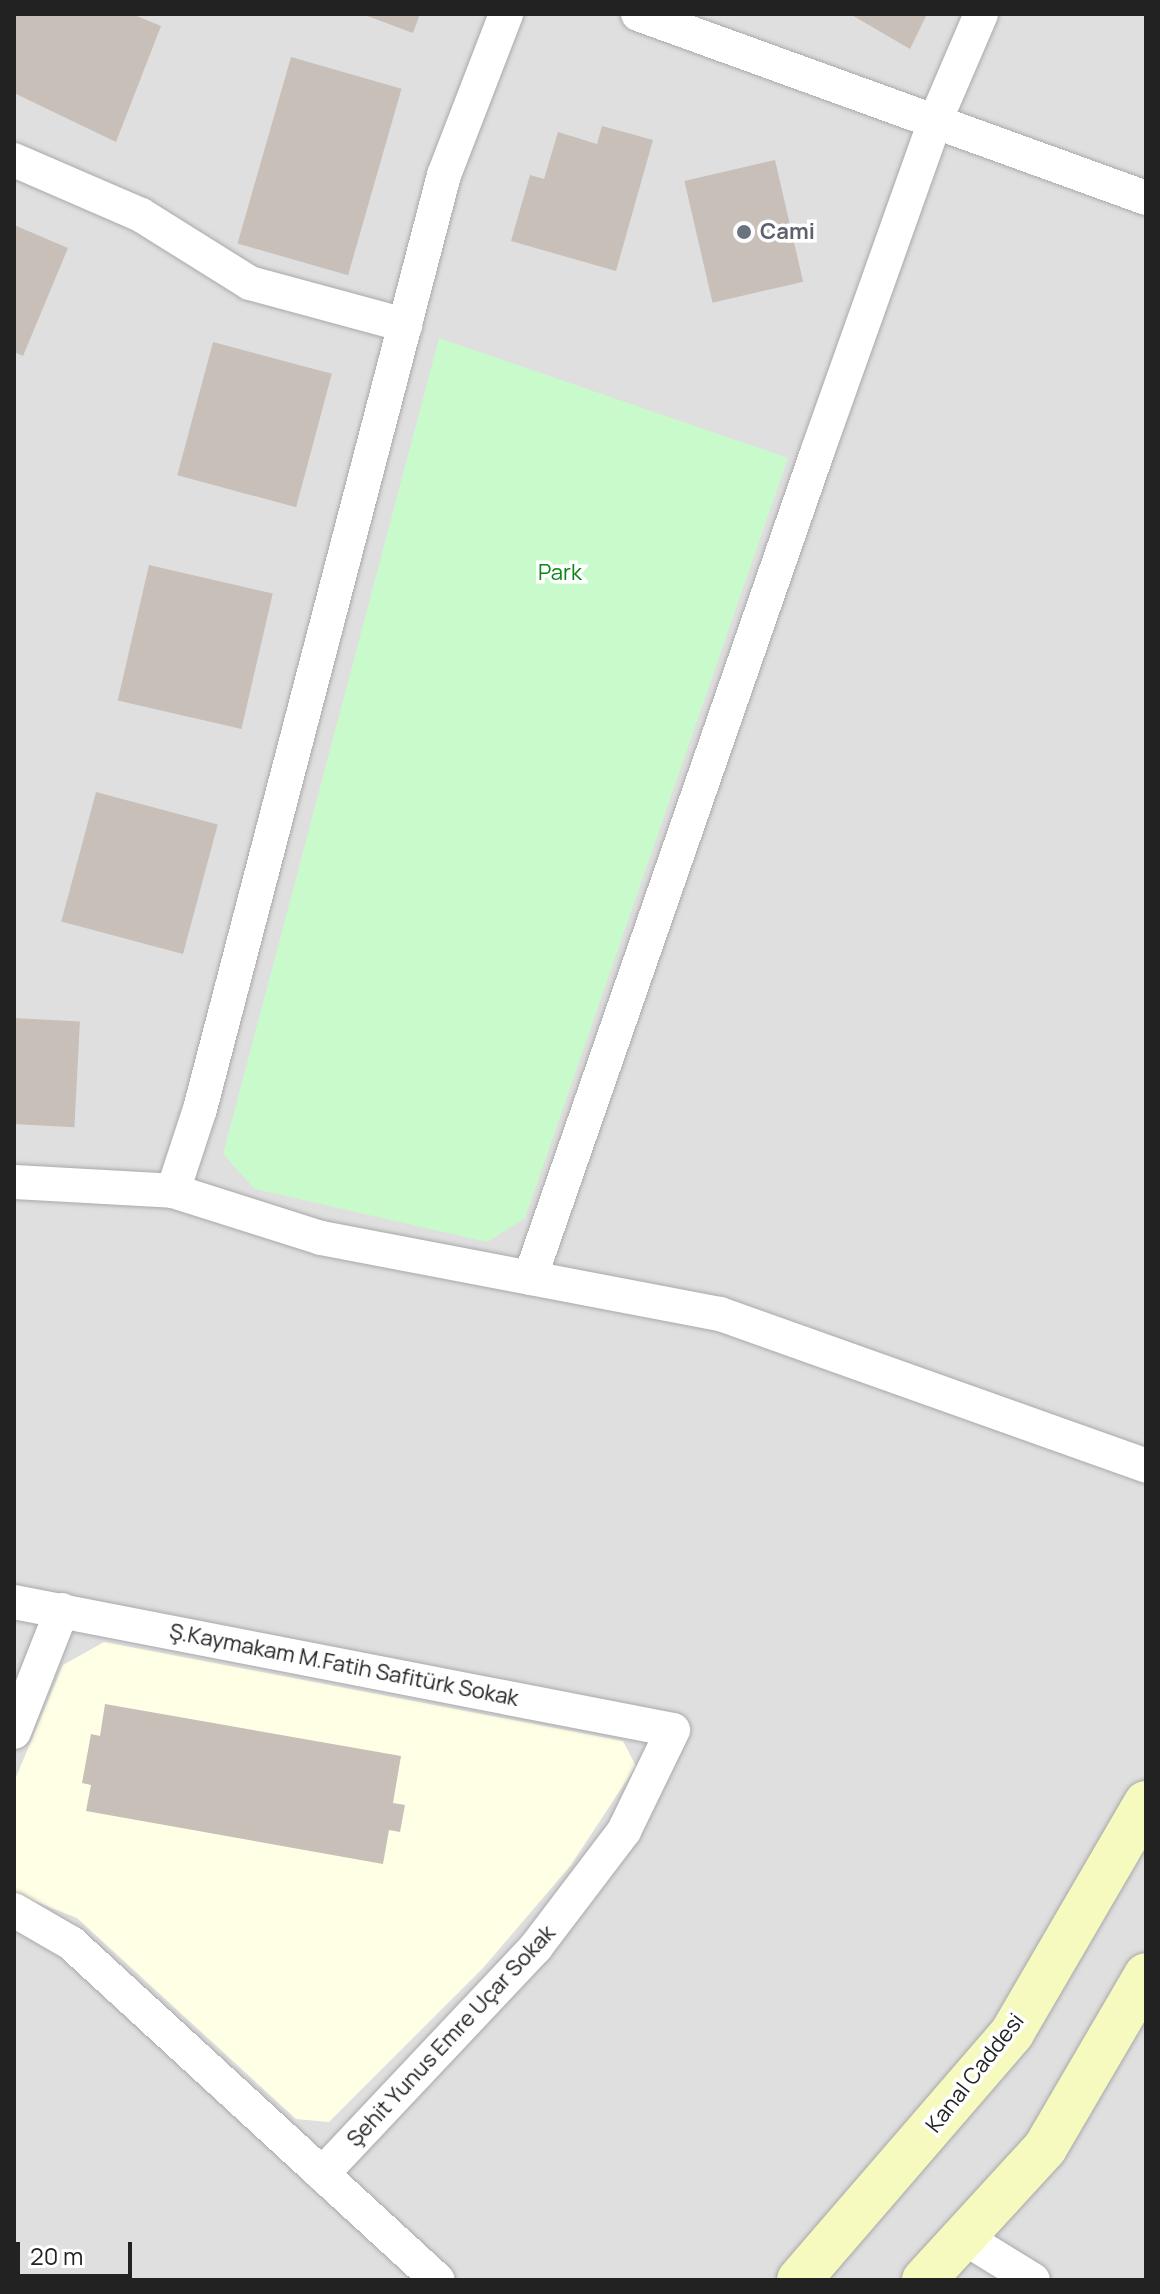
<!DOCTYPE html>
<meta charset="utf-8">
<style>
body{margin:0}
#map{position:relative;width:1160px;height:2294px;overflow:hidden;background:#f2efe9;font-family:Manrope,sans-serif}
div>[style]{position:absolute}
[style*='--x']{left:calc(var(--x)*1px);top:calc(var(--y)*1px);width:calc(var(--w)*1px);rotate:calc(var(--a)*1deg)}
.residential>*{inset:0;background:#e0dfdf;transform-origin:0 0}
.education>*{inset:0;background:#ffffe5}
.park>*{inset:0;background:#c8facc}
.building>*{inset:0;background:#c7bfb8;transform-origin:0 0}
.roads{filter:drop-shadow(0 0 2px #a9a9a9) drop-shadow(0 0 2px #a9a9a9)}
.street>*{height:34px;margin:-17px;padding:0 17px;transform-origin:17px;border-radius:17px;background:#fff}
.secondary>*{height:44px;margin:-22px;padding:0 22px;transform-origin:22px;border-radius:22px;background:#f7fabf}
.dots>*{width:22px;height:22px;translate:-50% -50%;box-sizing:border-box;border:4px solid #fff;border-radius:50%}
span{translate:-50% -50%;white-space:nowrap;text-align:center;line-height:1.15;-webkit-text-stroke:7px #fff;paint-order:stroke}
.worship-label{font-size:22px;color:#5b616d;font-weight:700}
.left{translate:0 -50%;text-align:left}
.park-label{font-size:22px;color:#0c8416}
.street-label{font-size:22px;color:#222}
.frame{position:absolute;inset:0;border:16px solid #222;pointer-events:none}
.scale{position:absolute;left:16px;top:2242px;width:116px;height:36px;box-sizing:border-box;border:4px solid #222;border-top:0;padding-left:10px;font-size:24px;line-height:28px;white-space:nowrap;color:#222;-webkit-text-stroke:6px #fff;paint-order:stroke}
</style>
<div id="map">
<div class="residential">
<i style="left:14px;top:14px;width:1132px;height:2266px"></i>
</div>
<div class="education">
<i style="clip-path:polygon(104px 1642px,623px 1741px,636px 1766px,571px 1865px,483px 1968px,329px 2122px,296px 2119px,77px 1918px,14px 1893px,14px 1782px,63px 1665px)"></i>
</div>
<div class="park">
<i style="clip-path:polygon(439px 338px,788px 458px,525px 1218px,487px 1242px,255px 1189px,223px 1154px)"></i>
</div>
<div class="building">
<i style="clip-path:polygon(14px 14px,132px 14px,161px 26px,116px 142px,14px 93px)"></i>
<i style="clip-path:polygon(362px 14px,420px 14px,413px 33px)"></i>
<i style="clip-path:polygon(850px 14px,927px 14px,910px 49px)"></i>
<i style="left:291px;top:57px;width:115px;height:194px;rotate:16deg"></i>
<i style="clip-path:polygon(602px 126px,653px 140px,616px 271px,511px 241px,530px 175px,544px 179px,558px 132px,597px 144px)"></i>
<i style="left:775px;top:160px;width:125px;height:93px;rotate:77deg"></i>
<i style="clip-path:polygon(14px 225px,68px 248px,23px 356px,14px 352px)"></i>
<i style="left:213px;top:342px;width:123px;height:138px;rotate:15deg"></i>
<i style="left:149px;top:565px;width:127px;height:139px;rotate:13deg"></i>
<i style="left:96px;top:792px;width:126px;height:134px;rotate:15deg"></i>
<i style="left:14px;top:1018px;width:66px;height:106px;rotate:3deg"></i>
<i style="clip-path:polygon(105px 1704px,401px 1756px,393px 1803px,405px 1805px,400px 1832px,389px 1830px,383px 1864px,86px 1811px,91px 1785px,82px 1783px,91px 1734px,100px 1736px)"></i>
</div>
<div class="roads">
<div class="street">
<i style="--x:638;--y:14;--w:540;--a:19.91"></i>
<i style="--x:14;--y:160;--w:138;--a:23.4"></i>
<i style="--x:141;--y:215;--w:128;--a:32"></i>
<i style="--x:250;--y:283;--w:161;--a:15.2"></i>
<i style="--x:14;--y:1182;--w:159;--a:3.2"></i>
<i style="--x:173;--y:1191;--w:86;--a:-71.8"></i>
<i style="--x:200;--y:1109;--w:965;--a:-75.36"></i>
<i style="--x:444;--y:175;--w:173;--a:-68.9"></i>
<i style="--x:173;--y:1191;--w:155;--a:17.6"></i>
<i style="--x:321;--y:1238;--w:406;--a:10.8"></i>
<i style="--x:720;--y:1314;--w:452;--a:19.6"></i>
<i style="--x:530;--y:1278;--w:877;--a:-70.82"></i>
<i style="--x:818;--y:450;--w:351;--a:-70.4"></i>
<i style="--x:936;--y:119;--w:114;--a:-66.8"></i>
<i style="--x:14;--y:1602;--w:671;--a:10.99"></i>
<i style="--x:673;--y:1730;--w:112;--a:115.9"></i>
<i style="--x:624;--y:1831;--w:146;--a:127.2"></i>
<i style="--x:536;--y:1947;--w:312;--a:133.3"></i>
<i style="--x:14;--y:1732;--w:131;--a:-68.5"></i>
<i style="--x:14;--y:1910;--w:66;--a:30.1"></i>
<i style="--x:71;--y:1943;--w:498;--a:42.6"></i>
<i style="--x:963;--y:2237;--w:82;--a:31.6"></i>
</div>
<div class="secondary">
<i style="--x:799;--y:2280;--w:326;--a:-49.2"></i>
<i style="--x:1012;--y:2033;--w:266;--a:-59.8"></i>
<i style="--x:924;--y:2280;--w:179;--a:-47.5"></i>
<i style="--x:1045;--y:2148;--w:200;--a:-59.7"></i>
</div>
</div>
<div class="dots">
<i style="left:744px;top:232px;background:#6b7280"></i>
</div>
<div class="worship-label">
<span class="left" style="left:760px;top:232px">Cami</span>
</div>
<div class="park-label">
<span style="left:560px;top:573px">Park</span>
</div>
<div class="street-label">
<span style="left:344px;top:1665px;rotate:11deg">Ş.Kaymakam M.Fatih Safitürk Sokak</span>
<span style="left:451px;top:2036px;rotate:-47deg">Şehit Yunus Emre Uçar Sokak</span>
<span style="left:975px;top:2073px;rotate:-52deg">Kanal Caddesi</span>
</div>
<div class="frame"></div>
<div class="scale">20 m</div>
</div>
